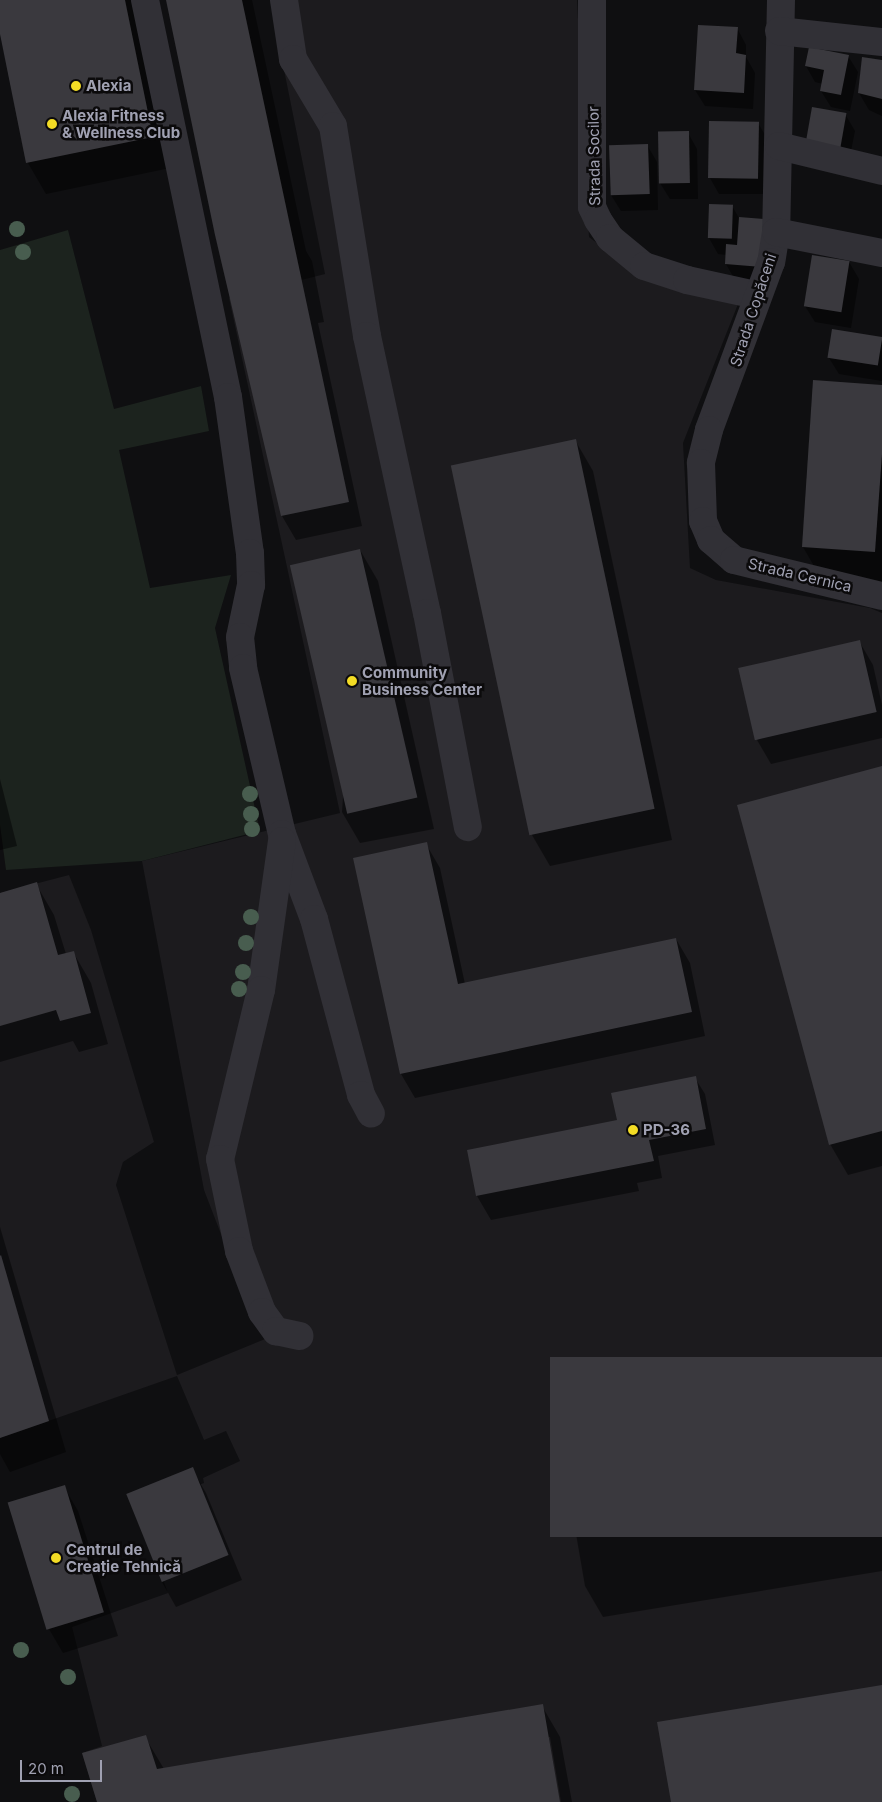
<!DOCTYPE html>
<meta charset="utf-8">
<style>
body{margin:0}
#map{position:relative;width:882px;height:1802px;overflow:hidden;background:#0f0f11;font-family:Inter,sans-serif}
div>[style]{position:absolute}
[style*='--x']{left:calc(var(--x)*1px);top:calc(var(--y)*1px);width:calc(var(--w)*1px);rotate:calc(var(--a)*1deg)}
.built>*{inset:0;background:#1c1b1e}
.green>*{inset:0;background:#1c231e}
.shadow>*{inset:0;background:#0007}
.building>*{inset:0;background:#3a393e;transform-origin:0 0}
.minor>*{height:28px;margin:-14px;padding:0 14px;transform-origin:14px;border-radius:14px;background:#313036}
.trees>*{width:16px;height:16px;margin:-8px;border-radius:50%;background:#485d4f}
.dots>*{width:14px;height:14px;translate:-50% -50%;box-sizing:border-box;border:2px solid #0b0a0b;border-radius:50%}
span{translate:-50% -50%;white-space:nowrap;text-align:center;line-height:1.15;-webkit-text-stroke:5px #0b0a0b;paint-order:stroke}
.poi-label{font-size:15px;color:#a0a1b2;font-weight:700}
.left{translate:0 -50%;text-align:left}
.street-label{font-size:15px;color:#a0a1b2}
.scale{position:absolute;left:20px;top:1760px;width:82px;height:22px;box-sizing:border-box;border:2px solid #a0a1b2;border-top:0;padding-left:6px;font-size:15px;line-height:18px;white-space:nowrap;color:#a0a1b2;-webkit-text-stroke:4px #0b0a0b;paint-order:stroke}
</style>
<div id="map">
<div class="built">
<i style="clip-path:polygon(270px 0,577px 0,589px 237px,636px 273px,740px 299px,683px 443px,690px 568px,716px 580px,870px 608px,882px 613px,882px 1802px,97px 1802px,82px 1753px,102px 1746px,72px 1627px,168px 1593px,136px 1508px,204px 1483px,203px 1478px,240px 1461px,226px 1431px,204px 1440px,177px 1376px,0 1438px,0 893px,69px 875px,91px 930px,154px 1142px,123px 1162px,116px 1185px,177px 1375px,270px 1337px,239px 1281px,204px 1190px,142px 861px,340px 813px,229px 298px,325px 274px)"></i>
</div>
<div class="green">
<i style="clip-path:polygon(68px 230px,114px 409px,201px 386px,209px 431px,119px 450px,150px 588px,231px 575px,215px 628px,260px 831px,142px 861px,6px 870px,0 825px,0 250px)"></i>
</div>
<div class="shadow">
<i style="clip-path:polygon(0 0,135px 0,170px 168px,46px 194px,28px 163px,0 27px)"></i>
<i style="clip-path:polygon(167px 0,252px 0,306px 251px,312px 261px,324px 322px,318px 323px,362px 526px,296px 540px,282px 516px,216px 235px)"></i>
<i style="clip-path:polygon(737px 28px,746px 45px,746px 57px,755px 73px,753px 109px,705px 106px,695px 90px)"></i>
<i style="clip-path:polygon(848px 56px,858px 72px,850px 111px,831px 107px,821px 91px,823px 84px,815px 82px,806px 66px)"></i>
<i style="clip-path:polygon(882px 61px,882px 116px,869px 110px,859px 93px)"></i>
<i style="clip-path:polygon(813px 108px,845px 114px,855px 131px,848px 166px)"></i>
<i style="clip-path:polygon(758px 123px,768px 140px,767px 194px,719px 194px,710px 178px)"></i>
<i style="clip-path:polygon(688px 133px,697px 149px,698px 199px,670px 199px,660px 183px)"></i>
<i style="clip-path:polygon(647px 145px,657px 162px,658px 210px,621px 211px,611px 195px)"></i>
<i style="clip-path:polygon(732px 206px,739px 218px,771px 283px,735px 280px,726px 264px,727px 255px,718px 254px,709px 238px)"></i>
<i style="clip-path:polygon(849px 262px,859px 279px,851px 328px,815px 322px,805px 306px)"></i>
<i style="clip-path:polygon(882px 338px,882px 381px,839px 374px,829px 358px)"></i>
<i style="clip-path:polygon(882px 386px,882px 582px,821px 578px,803px 547px)"></i>
<i style="clip-path:polygon(575px 440px,593px 471px,672px 840px,550px 866px,532px 835px)"></i>
<i style="clip-path:polygon(360px 550px,378px 581px,434px 829px,360px 843px,342px 812px)"></i>
<i style="clip-path:polygon(859px 641px,873px 665px,882px 705px,882px 738px,771px 764px,757px 740px)"></i>
<i style="clip-path:polygon(882px 768px,882px 1166px,848px 1175px,830px 1144px)"></i>
<i style="clip-path:polygon(0 779px,17px 846px,0 850px)"></i>
<i style="clip-path:polygon(426px 844px,440px 868px,465px 984px,676px 939px,690px 963px,705px 1036px,415px 1098px,401px 1074px)"></i>
<i style="clip-path:polygon(36px 884px,54px 915px,66px 954px,73px 952px,91px 983px,108px 1044px,79px 1052px,73px 1041px,0 1062px,0 894px)"></i>
<i style="clip-path:polygon(695px 1078px,705px 1094px,715px 1145px,658px 1156px,662px 1178px,637px 1183px,639px 1191px,491px 1220px,477px 1196px,468px 1151px,618px 1121px)"></i>
<i style="clip-path:polygon(0 1227px,66px 1452px,10px 1472px,0 1454px)"></i>
<i style="clip-path:polygon(882px 1358px,882px 1571px,603px 1617px,585px 1586px,555px 1412px)"></i>
<i style="clip-path:polygon(192px 1469px,206px 1493px,242px 1580px,176px 1607px,162px 1582px)"></i>
<i style="clip-path:polygon(64px 1487px,78px 1511px,118px 1636px,63px 1653px,49px 1629px)"></i>
<i style="clip-path:polygon(542px 1706px,560px 1737px,572px 1802px,561px 1802px,550px 1737px,547px 1737px,559px 1802px,99px 1802px,145px 1737px,164px 1769px)"></i>
</div>
<div class="building">
<i style="clip-path:polygon(0 0,125px 0,153px 137px,26px 163px,0 34px)"></i>
<i style="clip-path:polygon(166px 0,242px 0,349px 502px,281px 516px,215px 235px)"></i>
<i style="clip-path:polygon(698px 25px,738px 27px,736px 53px,746px 55px,744px 93px,694px 90px)"></i>
<i style="clip-path:polygon(809px 47px,849px 55px,841px 95px,820px 91px,824px 70px,805px 66px)"></i>
<i style="clip-path:polygon(862px 57px,882px 60px,882px 99px,858px 93px)"></i>
<i style="left:812px;top:107px;width:35px;height:37px;rotate:10deg"></i>
<i style="left:709px;top:121px;width:50px;height:57px;rotate:1deg"></i>
<i style="left:689px;top:131px;width:52px;height:31px;rotate:89deg"></i>
<i style="left:648px;top:144px;width:50px;height:39px;rotate:88deg"></i>
<i style="left:709px;top:204px;width:24px;height:34px;rotate:2deg"></i>
<i style="clip-path:polygon(739px 217px,765px 219px,762px 267px,725px 264px,726px 244px,737px 245px)"></i>
<i style="left:812px;top:255px;width:38px;height:52px;rotate:9deg"></i>
<i style="left:832px;top:329px;width:51px;height:29px;rotate:9deg"></i>
<i style="clip-path:polygon(813px 380px,882px 385px,882px 454px,875px 552px,802px 547px)"></i>
<i style="left:576px;top:439px;width:378px;height:128px;rotate:78deg"></i>
<i style="left:360px;top:549px;width:255px;height:72px;rotate:77deg"></i>
<i style="left:860px;top:640px;width:74px;height:125px;rotate:77deg"></i>
<i style="clip-path:polygon(882px 766px,882px 1131px,829px 1145px,737px 805px)"></i>
<i style="clip-path:polygon(427px 842px,458px 984px,676px 938px,692px 1012px,400px 1074px,353px 858px)"></i>
<i style="clip-path:polygon(37px 882px,58px 955px,74px 951px,91px 1013px,60px 1021px,56px 1010px,0 1026px,0 893px)"></i>
<i style="clip-path:polygon(696px 1076px,706px 1129px,649px 1140px,654px 1161px,476px 1196px,467px 1150px,617px 1120px,611px 1093px)"></i>
<i style="clip-path:polygon(1px 1255px,49px 1421px,0 1438px,0 1256px)"></i>
<i style="left:882px;top:1357px;width:180px;height:332px;rotate:90deg"></i>
<i style="left:193px;top:1467px;width:95px;height:72px;rotate:68deg"></i>
<i style="left:65px;top:1485px;width:133px;height:60px;rotate:73deg"></i>
<i style="clip-path:polygon(882px 1685px,882px 1802px,671px 1802px,657px 1722px)"></i>
<i style="clip-path:polygon(543px 1704px,560px 1802px,97px 1802px,82px 1753px,146px 1735px,157px 1769px)"></i>
</div>
<div class="minor">
<i style="--x:145;--y:0;--w:406;--a:78.2"></i>
<i style="--x:228;--y:397;--w:158;--a:82"></i>
<i style="--x:250;--y:553;--w:32;--a:88"></i>
<i style="--x:251;--y:585;--w:53;--a:101.9"></i>
<i style="--x:240;--y:637;--w:31;--a:84"></i>
<i style="--x:243;--y:668;--w:171;--a:76.8"></i>
<i style="--x:282;--y:834;--w:91;--a:69.4"></i>
<i style="--x:314;--y:919;--w:182;--a:75"></i>
<i style="--x:361;--y:1095;--w:21;--a:62"></i>
<i style="--x:284;--y:0;--w:60;--a:81.3"></i>
<i style="--x:293;--y:59;--w:78;--a:59.2"></i>
<i style="--x:333;--y:126;--w:213;--a:80.8"></i>
<i style="--x:367;--y:336;--w:283;--a:77.8"></i>
<i style="--x:427;--y:613;--w:218;--a:79.2"></i>
<i style="--x:592;--y:0;--w:207;--a:90"></i>
<i style="--x:592;--y:207;--w:14;--a:65"></i>
<i style="--x:598;--y:220;--w:22;--a:56"></i>
<i style="--x:610;--y:238;--w:44;--a:39.5"></i>
<i style="--x:644;--y:266;--w:45;--a:18"></i>
<i style="--x:687;--y:280;--w:71;--a:12.3"></i>
<i style="--x:781;--y:0;--w:232;--a:91.2"></i>
<i style="--x:776;--y:232;--w:30;--a:99"></i>
<i style="--x:771;--y:262;--w:179;--a:110.3"></i>
<i style="--x:709;--y:430;--w:34;--a:104"></i>
<i style="--x:701;--y:463;--w:58;--a:88"></i>
<i style="--x:703;--y:521;--w:21;--a:67"></i>
<i style="--x:711;--y:540;--w:30;--a:41"></i>
<i style="--x:734;--y:560;--w:152;--a:13.7"></i>
<i style="--x:779;--y:31;--w:104;--a:6.1"></i>
<i style="--x:779;--y:146;--w:106;--a:13.6"></i>
<i style="--x:776;--y:232;--w:108;--a:11.2"></i>
<i style="--x:282;--y:841;--w:150;--a:98"></i>
<i style="--x:261;--y:990;--w:174;--a:103.6"></i>
<i style="--x:220;--y:1159;--w:94;--a:78.3"></i>
<i style="--x:239;--y:1251;--w:65;--a:69.3"></i>
<i style="--x:262;--y:1312;--w:24;--a:54"></i>
<i style="--x:276;--y:1331;--w:24;--a:12"></i>
</div>
<div class="trees">
<i style="left:17px;top:229px"></i>
<i style="left:23px;top:252px"></i>
<i style="left:250px;top:794px"></i>
<i style="left:251px;top:814px"></i>
<i style="left:252px;top:829px"></i>
<i style="left:251px;top:917px"></i>
<i style="left:246px;top:943px"></i>
<i style="left:243px;top:972px"></i>
<i style="left:239px;top:989px"></i>
<i style="left:21px;top:1650px"></i>
<i style="left:68px;top:1677px"></i>
<i style="left:72px;top:1794px"></i>
</div>
<div class="dots">
<i style="left:76px;top:86px;background:#f3dc25"></i>
<i style="left:52px;top:124px;background:#f3dc25"></i>
<i style="left:352px;top:681px;background:#f3dc25"></i>
<i style="left:633px;top:1130px;background:#f3dc25"></i>
<i style="left:56px;top:1558px;background:#f3dc25"></i>
</div>
<div class="poi-label">
<span class="left" style="left:86px;top:86px">Alexia</span>
<span class="left" style="left:62px;top:124px">Alexia Fitness<br>&amp; Wellness Club</span>
<span class="left" style="left:362px;top:681px">Community<br>Business Center</span>
<span class="left" style="left:643px;top:1130px">PD-36</span>
<span class="left" style="left:66px;top:1558px">Centrul de<br>Creație Tehnică</span>
</div>
<div class="street-label">
<span style="left:594px;top:156px;rotate:-91deg">Strada Socilor</span>
<span style="left:753px;top:310px;rotate:-72deg">Strada Copăceni</span>
<span style="left:800px;top:575px;rotate:13deg">Strada Cernica</span>
</div>
<div class="scale">20 m</div>
</div>
